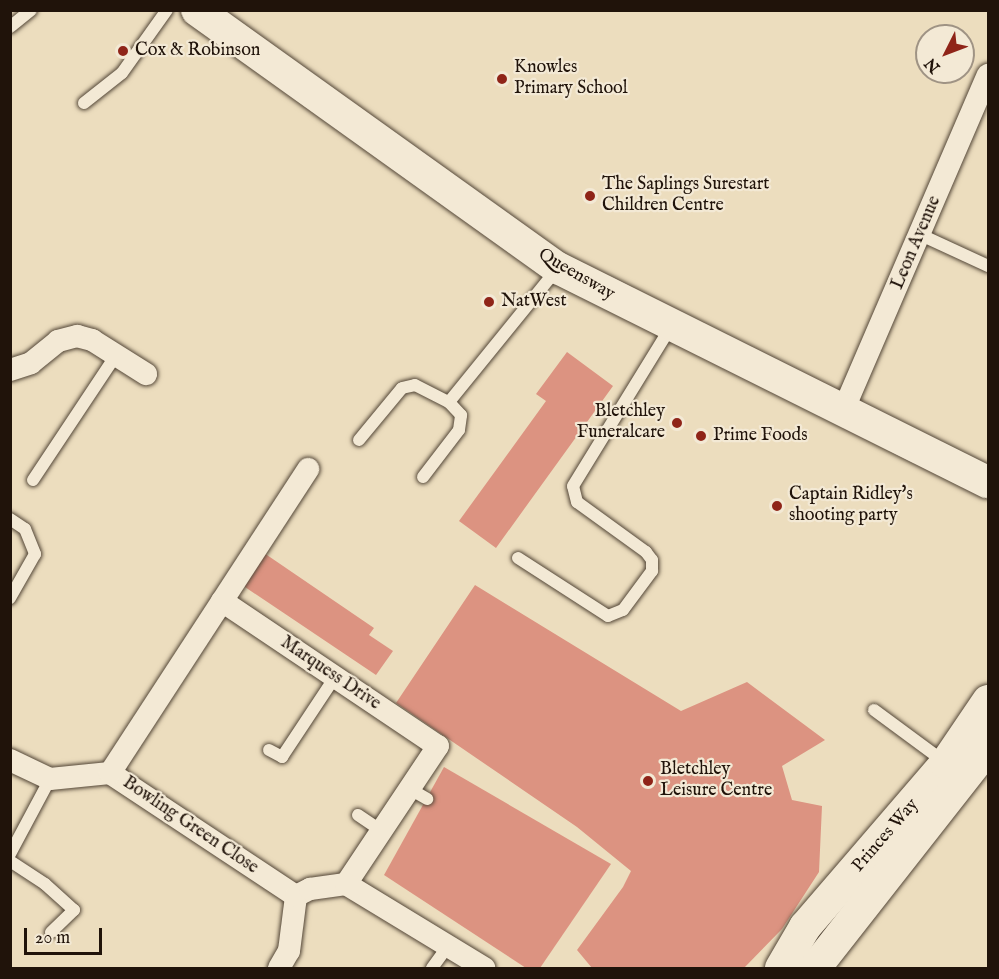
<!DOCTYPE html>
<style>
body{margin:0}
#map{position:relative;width:999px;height:979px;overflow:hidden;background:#ecddbe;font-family:"IM FELL English",serif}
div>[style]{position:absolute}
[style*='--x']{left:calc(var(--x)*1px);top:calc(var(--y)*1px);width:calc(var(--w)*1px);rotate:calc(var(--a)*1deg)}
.building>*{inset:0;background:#dc9381}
.roads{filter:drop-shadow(0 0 2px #534637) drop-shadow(0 0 2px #534637)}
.lane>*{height:12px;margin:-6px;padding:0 6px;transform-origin:6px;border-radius:6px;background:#f3e9d5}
.street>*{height:22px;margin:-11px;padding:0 11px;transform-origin:11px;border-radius:11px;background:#f3e9d5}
.secondary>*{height:32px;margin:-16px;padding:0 16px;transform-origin:16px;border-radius:16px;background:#f3e9d5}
.dots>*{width:16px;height:16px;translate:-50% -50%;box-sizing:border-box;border:3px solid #f3e9d5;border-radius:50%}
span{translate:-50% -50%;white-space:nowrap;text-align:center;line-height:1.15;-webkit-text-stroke:4.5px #f3e9d5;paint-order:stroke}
.poi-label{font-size:18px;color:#20130a}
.left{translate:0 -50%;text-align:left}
.right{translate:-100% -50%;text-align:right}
.street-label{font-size:18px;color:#20130a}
.frame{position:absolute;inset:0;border:12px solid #20130a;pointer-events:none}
.north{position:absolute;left:915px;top:24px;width:60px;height:60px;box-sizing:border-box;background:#f3e9d5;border:2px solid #9f9384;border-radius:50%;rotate:228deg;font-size:16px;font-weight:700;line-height:24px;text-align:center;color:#20130a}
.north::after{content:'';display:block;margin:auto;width:21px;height:27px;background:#8f2418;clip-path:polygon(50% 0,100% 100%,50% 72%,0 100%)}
.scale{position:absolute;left:24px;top:928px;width:78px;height:27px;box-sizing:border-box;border:3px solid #20130a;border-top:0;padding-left:8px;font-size:18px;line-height:21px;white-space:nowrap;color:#20130a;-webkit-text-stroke:4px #f3e9d5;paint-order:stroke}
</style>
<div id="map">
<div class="building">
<i style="clip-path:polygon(567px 352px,613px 386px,496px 548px,459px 521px,546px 401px,536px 394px)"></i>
<i style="clip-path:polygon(264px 553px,374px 628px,369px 635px,393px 651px,376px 675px,242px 585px)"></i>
<i style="clip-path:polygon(475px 585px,681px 711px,747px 682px,825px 740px,782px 766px,792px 800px,822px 806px,819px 872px,782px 929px,744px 968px,592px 968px,577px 950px,623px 887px,631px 871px,577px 827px,396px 703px)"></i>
<i style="clip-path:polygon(444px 767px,611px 864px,540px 968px,526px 968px,384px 875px)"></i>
</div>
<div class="roads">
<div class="lane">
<i style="--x:10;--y:27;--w:27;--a:-39"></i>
<i style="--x:84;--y:103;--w:48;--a:-38.3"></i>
<i style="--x:122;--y:73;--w:77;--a:-54.5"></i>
<i style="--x:921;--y:235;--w:74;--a:24.8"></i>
<i style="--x:359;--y:440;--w:67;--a:-50.4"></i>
<i style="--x:402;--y:388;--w:13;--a:-13"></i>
<i style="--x:415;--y:385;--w:38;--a:27"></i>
<i style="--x:449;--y:402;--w:171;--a:-50.9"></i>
<i style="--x:423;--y:477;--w:59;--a:-52.5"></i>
<i style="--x:459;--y:430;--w:15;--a:-82"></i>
<i style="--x:461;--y:415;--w:18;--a:-133"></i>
<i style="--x:33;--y:480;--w:150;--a:-56.4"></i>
<i style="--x:10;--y:519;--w:18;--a:34"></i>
<i style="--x:25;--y:529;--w:27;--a:68"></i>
<i style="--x:35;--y:554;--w:51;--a:119.6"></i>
<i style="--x:518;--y:558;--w:107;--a:32.8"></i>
<i style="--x:608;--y:616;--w:16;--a:-22"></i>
<i style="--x:623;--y:610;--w:49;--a:-53.4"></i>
<i style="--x:652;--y:571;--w:11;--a:-90"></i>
<i style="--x:652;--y:560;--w:10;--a:-127"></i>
<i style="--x:646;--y:552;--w:85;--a:-144.1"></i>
<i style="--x:577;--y:502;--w:16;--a:-104"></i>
<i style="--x:573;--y:486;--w:187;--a:-58.4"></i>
<i style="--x:874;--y:710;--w:89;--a:36.4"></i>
<i style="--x:269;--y:750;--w:15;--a:28"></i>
<i style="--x:282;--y:757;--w:96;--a:-56.5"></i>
<i style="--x:410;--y:789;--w:20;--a:30"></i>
<i style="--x:358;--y:815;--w:29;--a:34"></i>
<i style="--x:10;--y:854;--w:85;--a:-61.9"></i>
<i style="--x:10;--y:861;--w:42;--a:33.3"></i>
<i style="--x:45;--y:884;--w:39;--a:42"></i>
<i style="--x:74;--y:910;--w:32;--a:136"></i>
<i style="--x:432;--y:968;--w:26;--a:-54"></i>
</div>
<div class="street">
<i style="--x:10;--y:370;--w:22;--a:-18"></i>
<i style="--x:31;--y:363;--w:35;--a:-39"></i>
<i style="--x:58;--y:341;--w:20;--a:-15"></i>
<i style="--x:77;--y:336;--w:16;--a:15"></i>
<i style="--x:92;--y:340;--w:64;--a:32.2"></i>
<i style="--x:843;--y:411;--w:366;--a:-66.7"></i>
<i style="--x:222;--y:601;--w:260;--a:33.9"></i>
<i style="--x:438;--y:746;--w:166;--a:123.7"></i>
<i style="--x:10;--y:760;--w:44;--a:25.4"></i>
<i style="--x:50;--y:779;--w:60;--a:-5.7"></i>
<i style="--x:110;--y:773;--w:223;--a:33.5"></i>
<i style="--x:110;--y:773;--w:363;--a:-56.9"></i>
<i style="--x:279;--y:968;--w:20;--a:-60"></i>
<i style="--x:289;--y:951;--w:55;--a:-82.7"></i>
<i style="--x:296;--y:896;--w:16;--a:-27"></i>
<i style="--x:310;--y:889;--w:36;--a:-8"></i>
<i style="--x:346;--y:884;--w:162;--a:31.3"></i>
</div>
<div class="secondary">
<i style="--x:197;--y:10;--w:444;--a:35.6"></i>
<i style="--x:558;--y:268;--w:480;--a:26.5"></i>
<i style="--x:781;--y:968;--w:48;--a:-59.7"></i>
<i style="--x:805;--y:927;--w:216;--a:-49.3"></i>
<i style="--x:946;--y:763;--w:75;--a:-55.9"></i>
<i style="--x:815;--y:968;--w:281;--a:-51.9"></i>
</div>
</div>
<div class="dots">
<i style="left:123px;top:51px;background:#8f2418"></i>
<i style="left:502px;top:79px;background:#8f2418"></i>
<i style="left:590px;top:196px;background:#8f2418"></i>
<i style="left:489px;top:302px;background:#8f2418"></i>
<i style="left:677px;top:423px;background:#8f2418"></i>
<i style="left:701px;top:436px;background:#8f2418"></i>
<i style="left:777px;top:506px;background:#8f2418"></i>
<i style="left:648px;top:781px;background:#8f2418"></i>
</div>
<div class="poi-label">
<span class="left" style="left:135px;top:51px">Cox &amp; Robinson</span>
<span class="left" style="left:514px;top:79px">Knowles<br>Primary School</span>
<span class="left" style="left:602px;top:196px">The Saplings Surestart<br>Children Centre</span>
<span class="left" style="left:501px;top:302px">NatWest</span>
<span class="right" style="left:665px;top:423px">Bletchley<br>Funeralcare</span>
<span class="left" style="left:713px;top:436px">Prime Foods</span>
<span class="left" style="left:789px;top:506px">Captain Ridley's<br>shooting party</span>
<span class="left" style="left:660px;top:781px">Bletchley<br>Leisure Centre</span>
</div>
<div class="street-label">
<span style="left:917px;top:243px;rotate:-67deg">Leon Avenue</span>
<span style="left:576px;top:275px;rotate:30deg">Queensway</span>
<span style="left:330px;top:674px;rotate:34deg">Marquess Drive</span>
<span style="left:190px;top:826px;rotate:34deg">Bowling Green Close</span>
<span style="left:886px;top:836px;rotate:-49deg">Princes Way</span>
</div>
<div class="frame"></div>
<div class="north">N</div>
<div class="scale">20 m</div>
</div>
